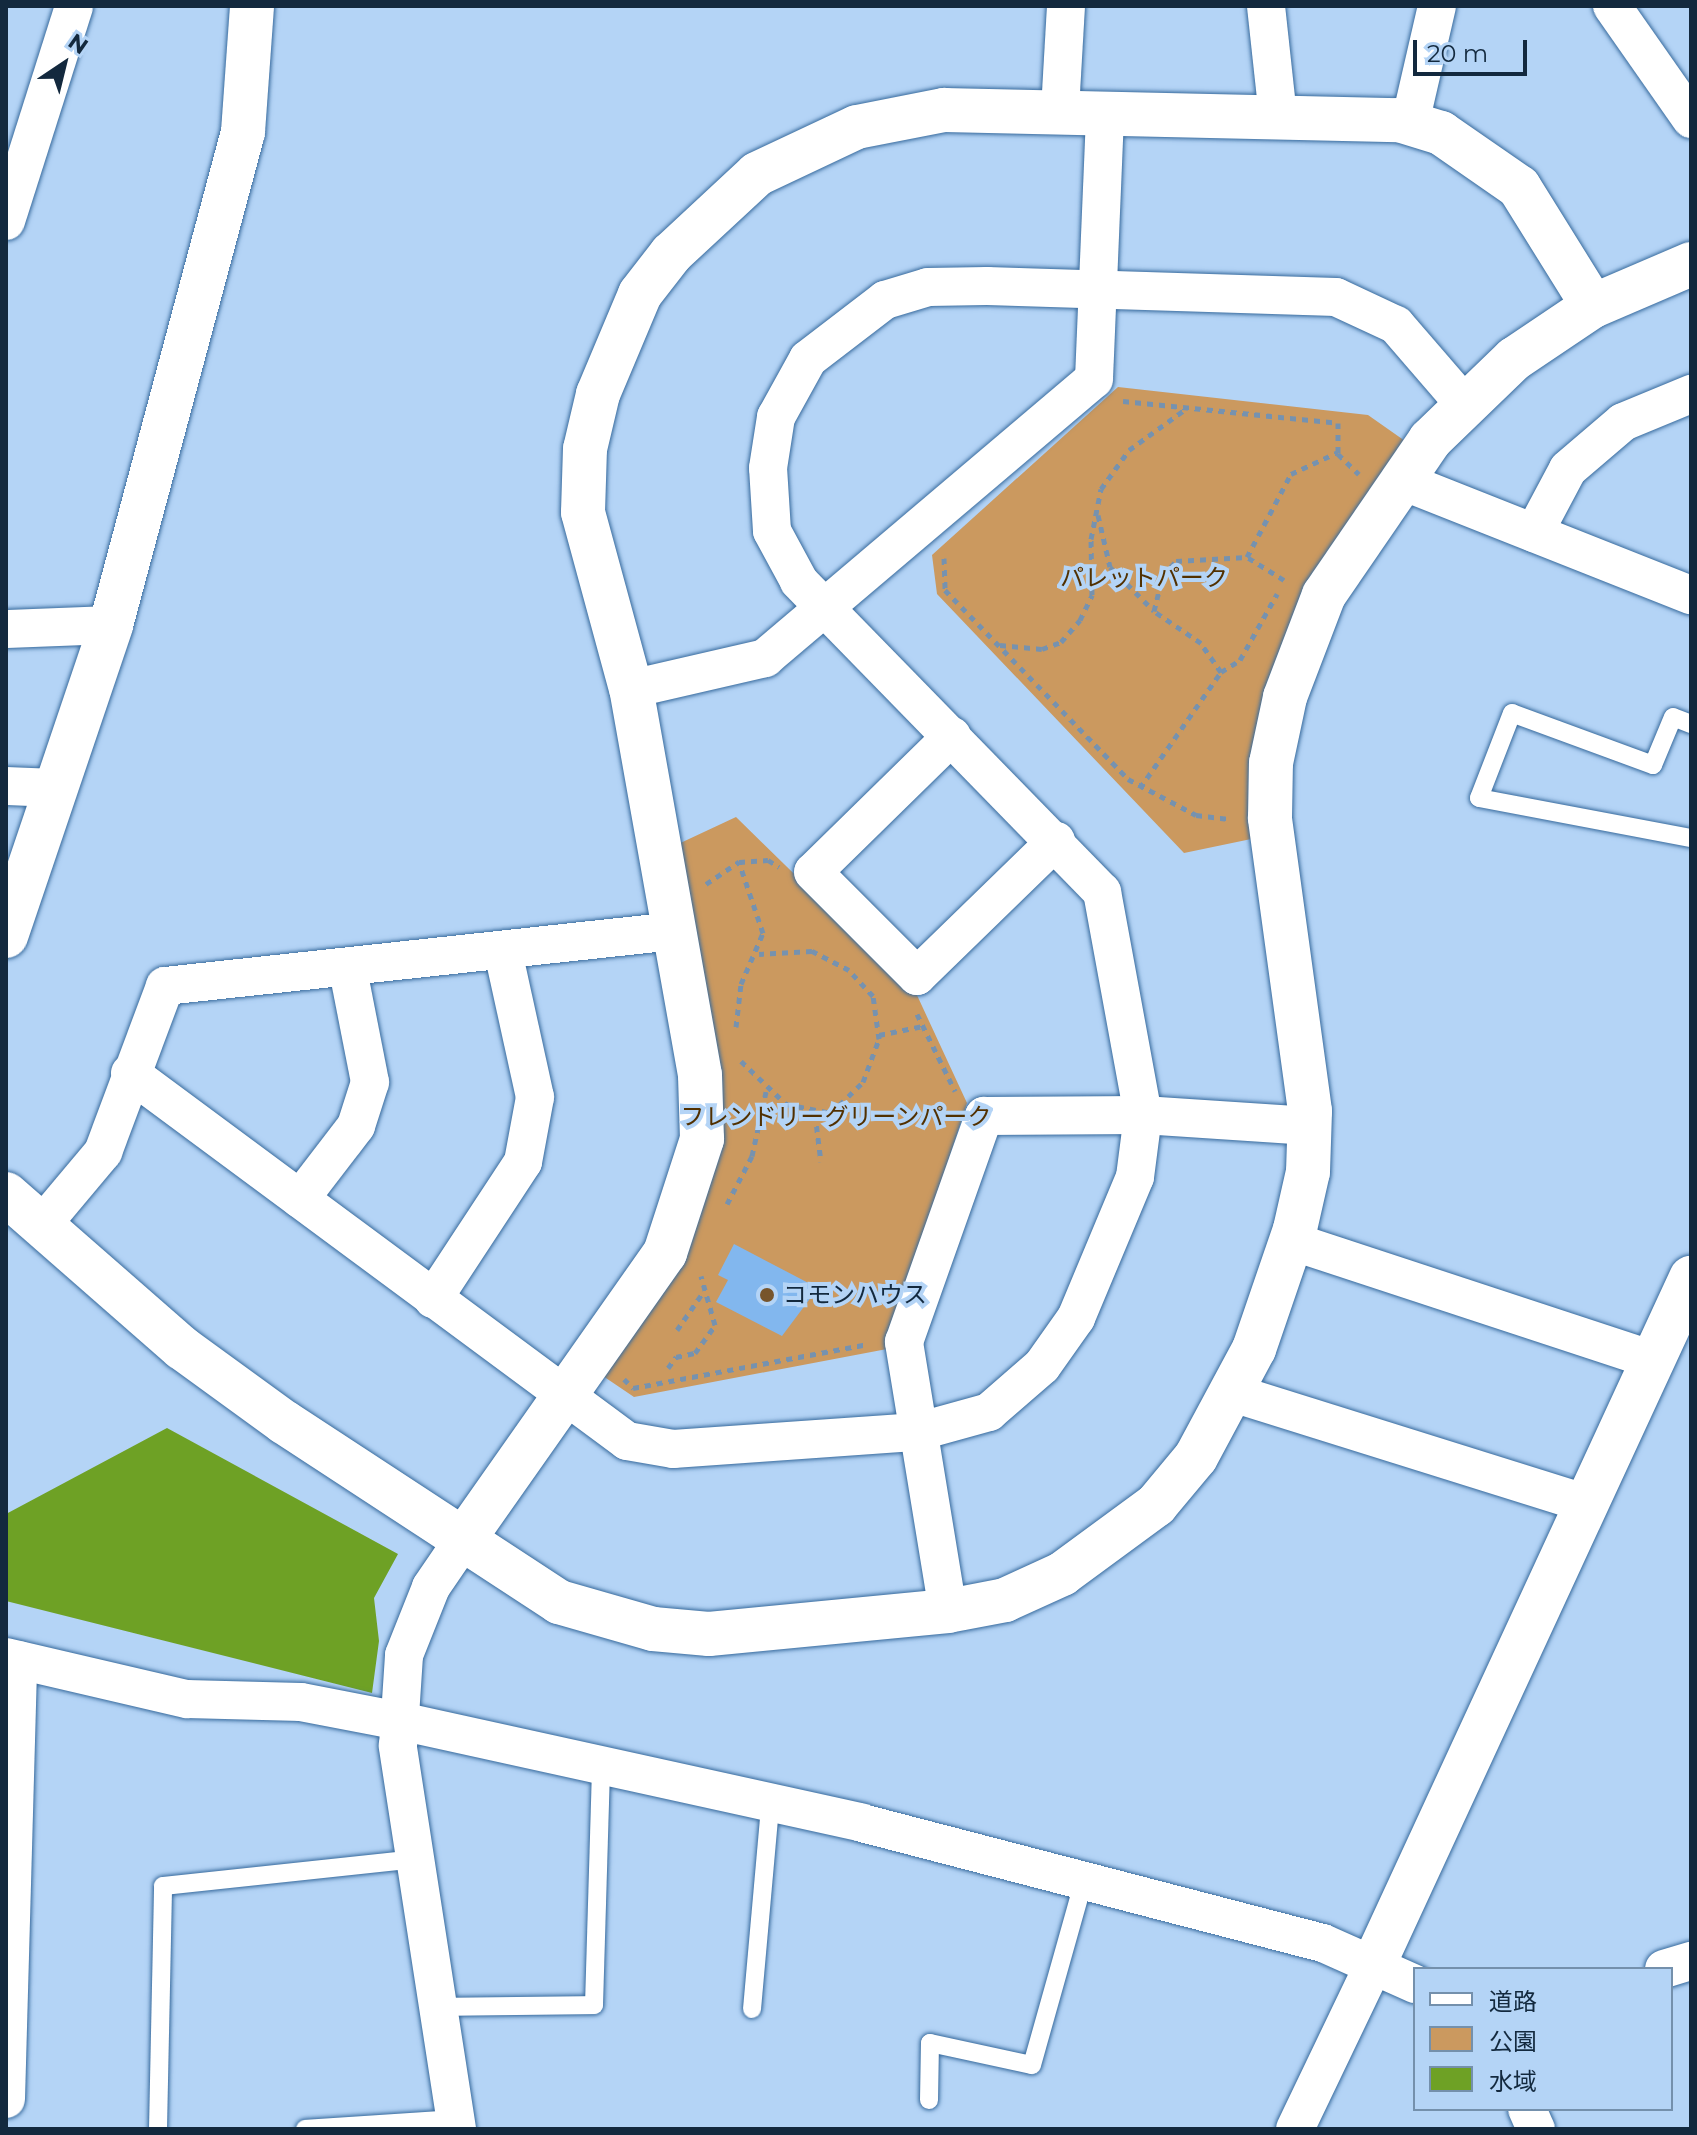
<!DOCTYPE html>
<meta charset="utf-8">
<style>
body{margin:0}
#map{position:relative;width:1697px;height:2135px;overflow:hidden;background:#b4d4f6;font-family:Montserrat,"Noto Sans JP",sans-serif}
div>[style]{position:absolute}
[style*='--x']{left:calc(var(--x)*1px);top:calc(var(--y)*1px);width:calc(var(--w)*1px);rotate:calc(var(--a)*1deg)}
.green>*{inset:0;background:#cb995f}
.water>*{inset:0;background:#6ea125}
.building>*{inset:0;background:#82b7ee}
.path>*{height:5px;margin-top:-2.5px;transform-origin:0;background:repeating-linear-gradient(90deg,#7692af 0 6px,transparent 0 12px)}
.roads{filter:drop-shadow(0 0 2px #376a9d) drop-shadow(0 0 2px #376a9d)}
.lane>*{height:18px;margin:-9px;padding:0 9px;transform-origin:9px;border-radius:9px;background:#fff}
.street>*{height:38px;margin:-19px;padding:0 19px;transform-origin:19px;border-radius:19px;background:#fff}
.secondary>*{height:44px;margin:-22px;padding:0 22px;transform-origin:22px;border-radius:22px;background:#fff}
.dots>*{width:22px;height:22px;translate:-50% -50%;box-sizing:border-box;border:4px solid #b4d4f6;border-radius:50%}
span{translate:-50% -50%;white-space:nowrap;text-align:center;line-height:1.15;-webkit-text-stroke:8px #b4d4f6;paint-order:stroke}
.park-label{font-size:24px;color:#513000}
.poi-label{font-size:24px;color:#13293e}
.left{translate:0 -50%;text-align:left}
.frame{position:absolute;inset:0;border:8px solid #13293e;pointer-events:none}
.legend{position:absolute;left:1413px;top:1967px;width:260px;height:144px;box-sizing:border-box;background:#b4d4f6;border:2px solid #7490ac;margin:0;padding:10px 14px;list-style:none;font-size:24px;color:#13293e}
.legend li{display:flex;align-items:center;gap:16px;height:40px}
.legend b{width:40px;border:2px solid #7490ac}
.north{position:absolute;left:24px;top:24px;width:80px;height:80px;-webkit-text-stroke:6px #b4d4f6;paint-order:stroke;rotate:35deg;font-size:22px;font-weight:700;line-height:32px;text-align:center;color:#13293e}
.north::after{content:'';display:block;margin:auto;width:28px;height:36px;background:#13293e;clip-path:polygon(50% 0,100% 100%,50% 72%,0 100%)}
.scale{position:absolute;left:1413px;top:40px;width:114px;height:36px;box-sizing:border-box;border:4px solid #13293e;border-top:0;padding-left:10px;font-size:24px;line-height:28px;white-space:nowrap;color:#13293e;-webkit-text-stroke:6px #b4d4f6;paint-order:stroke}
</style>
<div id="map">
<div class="green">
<i style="clip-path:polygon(1118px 387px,1368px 415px,1405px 441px,1372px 496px,1256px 838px,1184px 853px,937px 594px,932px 555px)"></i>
<i style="clip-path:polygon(736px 817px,916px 993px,967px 1103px,887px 1349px,634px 1397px,600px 1374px,698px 1221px,674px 846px)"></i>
</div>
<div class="water">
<i style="clip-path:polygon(167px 1428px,398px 1554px,374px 1598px,379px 1641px,372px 1693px,6px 1601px,6px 1514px)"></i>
</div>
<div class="building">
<i style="clip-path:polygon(734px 1244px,818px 1288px,782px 1336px,716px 1302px,728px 1280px,718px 1275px)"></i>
</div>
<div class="path">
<i style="--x:1123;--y:401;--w:216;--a:5.8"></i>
<i style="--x:1338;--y:423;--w:31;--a:90"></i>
<i style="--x:1338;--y:454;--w:29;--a:44"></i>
<i style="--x:1098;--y:515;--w:53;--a:77"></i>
<i style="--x:1110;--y:567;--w:62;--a:45"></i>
<i style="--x:944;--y:558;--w:32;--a:88"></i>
<i style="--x:945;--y:590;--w:263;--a:45.9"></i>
<i style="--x:1128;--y:779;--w:77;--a:27.9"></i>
<i style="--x:1196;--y:815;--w:33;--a:7"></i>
<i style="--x:1284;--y:580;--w:44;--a:-148.1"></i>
<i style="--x:1247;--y:557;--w:94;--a:-62.1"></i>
<i style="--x:1291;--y:474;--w:52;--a:-25.1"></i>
<i style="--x:1000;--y:645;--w:42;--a:5.4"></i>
<i style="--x:1042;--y:649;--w:20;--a:-20"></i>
<i style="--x:1061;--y:642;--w:29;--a:-49"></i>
<i style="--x:1080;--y:620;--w:28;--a:-64"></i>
<i style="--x:1092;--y:595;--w:56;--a:-91"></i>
<i style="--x:1091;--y:539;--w:51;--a:-78.7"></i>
<i style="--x:1101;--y:489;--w:48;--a:-54.3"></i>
<i style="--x:1129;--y:450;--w:72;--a:-35.9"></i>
<i style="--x:1221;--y:672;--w:35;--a:-125"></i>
<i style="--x:1201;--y:643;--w:57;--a:-145.8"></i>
<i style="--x:1154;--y:611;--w:36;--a:-76"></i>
<i style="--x:1163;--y:576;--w:20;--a:-49"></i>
<i style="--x:1176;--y:561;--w:71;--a:-3.2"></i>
<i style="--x:1140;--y:788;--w:141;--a:-55.1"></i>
<i style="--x:1221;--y:672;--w:22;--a:-32"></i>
<i style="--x:1240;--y:660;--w:76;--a:-60.7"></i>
<i style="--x:706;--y:884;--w:40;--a:-34"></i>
<i style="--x:739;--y:862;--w:29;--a:-4"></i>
<i style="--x:768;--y:860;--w:13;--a:32"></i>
<i style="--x:917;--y:1014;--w:86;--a:63.7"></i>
<i style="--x:736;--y:1027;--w:43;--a:-83.4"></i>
<i style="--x:741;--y:984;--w:56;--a:-66.7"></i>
<i style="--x:763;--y:933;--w:75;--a:-108.7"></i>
<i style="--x:879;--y:1035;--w:45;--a:-11.6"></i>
<i style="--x:741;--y:1061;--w:62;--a:43.7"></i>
<i style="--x:786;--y:1104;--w:46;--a:11.3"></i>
<i style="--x:831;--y:1113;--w:45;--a:-44.1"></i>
<i style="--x:863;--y:1082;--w:46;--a:-69.6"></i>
<i style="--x:879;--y:1039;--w:43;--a:-97.9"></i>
<i style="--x:873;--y:996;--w:35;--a:-133"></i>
<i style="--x:849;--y:970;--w:42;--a:-152.8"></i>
<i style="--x:812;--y:951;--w:53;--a:176.8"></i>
<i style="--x:815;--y:1114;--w:48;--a:82.9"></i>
<i style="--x:727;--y:1204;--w:54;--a:-62.5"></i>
<i style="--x:752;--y:1156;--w:66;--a:-77.7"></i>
<i style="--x:677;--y:1330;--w:47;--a:-55.3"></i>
<i style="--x:668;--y:1368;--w:14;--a:-54"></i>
<i style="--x:676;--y:1357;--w:19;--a:-12"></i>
<i style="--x:695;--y:1353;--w:34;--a:-54"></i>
<i style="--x:715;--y:1325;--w:51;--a:-105.9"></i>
<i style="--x:624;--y:1379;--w:13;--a:45"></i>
<i style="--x:633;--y:1388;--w:238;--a:-10.6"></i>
</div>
<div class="roads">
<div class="lane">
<i style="--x:1691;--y:724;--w:19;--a:-159"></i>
<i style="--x:1673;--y:717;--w:52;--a:112.6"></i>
<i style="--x:1653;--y:765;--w:150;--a:-159.8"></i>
<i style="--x:1512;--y:713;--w:91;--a:111.2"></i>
<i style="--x:1479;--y:798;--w:216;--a:10.7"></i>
<i style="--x:439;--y:2007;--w:155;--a:-0.7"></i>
<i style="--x:594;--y:2005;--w:238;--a:-88.3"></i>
<i style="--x:752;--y:2009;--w:204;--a:-84.9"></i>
<i style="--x:929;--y:2100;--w:57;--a:-89"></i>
<i style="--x:930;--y:2043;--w:104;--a:12.2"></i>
<i style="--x:1032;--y:2065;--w:188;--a:-74.3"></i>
<i style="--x:158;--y:2129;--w:243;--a:-88.8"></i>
<i style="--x:163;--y:1886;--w:255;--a:-6.1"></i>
<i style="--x:305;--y:2129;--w:150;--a:-3.8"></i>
</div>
<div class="street">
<i style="--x:1266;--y:6;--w:112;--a:83.8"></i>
<i style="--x:1612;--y:6;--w:138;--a:55"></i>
<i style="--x:1060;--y:110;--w:104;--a:-86.7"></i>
<i style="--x:1410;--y:123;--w:120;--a:-77"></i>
<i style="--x:6;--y:221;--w:225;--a:-72.4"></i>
<i style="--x:1400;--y:480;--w:313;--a:21.6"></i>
<i style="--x:1534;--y:533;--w:72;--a:-62"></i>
<i style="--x:1568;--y:469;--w:72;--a:-40.5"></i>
<i style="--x:1623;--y:422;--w:74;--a:-22.4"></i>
<i style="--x:6;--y:629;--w:105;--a:-2.2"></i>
<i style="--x:631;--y:689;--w:138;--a:-13"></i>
<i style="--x:765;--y:658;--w:431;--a:-40.3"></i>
<i style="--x:1094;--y:379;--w:267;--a:-87.6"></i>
<i style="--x:952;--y:736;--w:194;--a:135.6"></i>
<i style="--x:813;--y:872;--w:147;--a:45"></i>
<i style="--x:917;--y:976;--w:194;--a:-44.2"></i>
<i style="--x:6;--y:786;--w:49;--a:2.3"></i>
<i style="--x:130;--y:1073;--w:618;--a:36.52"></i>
<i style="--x:627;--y:1441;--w:47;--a:9.9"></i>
<i style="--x:673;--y:1449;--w:245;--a:-4"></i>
<i style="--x:917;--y:1432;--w:75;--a:-15.5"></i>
<i style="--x:989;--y:1412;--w:70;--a:-41"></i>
<i style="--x:1042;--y:1366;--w:59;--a:-54.7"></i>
<i style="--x:1076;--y:1318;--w:153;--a:-67.3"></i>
<i style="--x:1135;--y:1177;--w:63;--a:-82.6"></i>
<i style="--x:1143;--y:1115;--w:227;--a:-100.4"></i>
<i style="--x:1102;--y:892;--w:434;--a:-134.3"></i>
<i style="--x:799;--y:581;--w:57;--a:-118.4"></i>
<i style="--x:772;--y:531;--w:63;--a:-93.6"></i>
<i style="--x:768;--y:468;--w:52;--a:-81.1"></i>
<i style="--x:776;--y:417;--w:66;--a:-61.1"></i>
<i style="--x:808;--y:359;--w:97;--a:-37.5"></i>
<i style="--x:885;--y:300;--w:45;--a:-16.8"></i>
<i style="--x:928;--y:287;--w:59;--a:-1"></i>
<i style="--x:987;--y:286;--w:349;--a:1.8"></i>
<i style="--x:1336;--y:297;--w:66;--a:25"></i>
<i style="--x:1396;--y:325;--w:107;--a:49.2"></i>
<i style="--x:300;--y:1199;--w:92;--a:-52.5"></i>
<i style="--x:356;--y:1126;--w:46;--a:-72.3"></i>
<i style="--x:370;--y:1082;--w:114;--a:-101.1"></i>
<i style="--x:41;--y:1226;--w:97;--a:-50"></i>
<i style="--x:103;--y:1152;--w:177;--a:-69.5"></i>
<i style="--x:165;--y:986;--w:513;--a:-6.16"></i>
<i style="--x:1291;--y:1241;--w:378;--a:18.2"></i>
<i style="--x:433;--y:1299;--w:164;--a:-56.7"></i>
<i style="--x:523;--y:1162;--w:66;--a:-79.5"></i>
<i style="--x:535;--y:1097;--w:148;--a:-102.4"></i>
<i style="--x:1233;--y:1393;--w:368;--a:17.4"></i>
<i style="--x:948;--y:1611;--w:273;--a:-99.3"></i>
<i style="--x:904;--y:1342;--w:240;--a:-70.5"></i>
<i style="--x:984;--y:1116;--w:159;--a:-0.4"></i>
<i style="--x:1143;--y:1115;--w:167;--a:3.8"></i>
<i style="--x:6;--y:1657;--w:186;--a:13.1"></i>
<i style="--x:187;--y:1699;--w:114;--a:1.5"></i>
<i style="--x:301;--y:1702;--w:101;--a:10.9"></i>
<i style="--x:400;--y:1721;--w:473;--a:12.4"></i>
<i style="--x:862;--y:1823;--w:476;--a:14.6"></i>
<i style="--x:1323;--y:1943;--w:101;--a:24"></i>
<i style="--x:1664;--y:1969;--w:28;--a:-17"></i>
<i style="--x:6;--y:2099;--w:439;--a:-88.4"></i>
<i style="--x:1527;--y:2109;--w:22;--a:66"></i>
<i style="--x:457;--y:2129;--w:388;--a:-98.8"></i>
<i style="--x:398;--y:1746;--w:91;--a:-86.2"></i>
<i style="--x:404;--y:1655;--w:73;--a:-68.3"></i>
<i style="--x:431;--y:1587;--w:53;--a:-55.7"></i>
<i style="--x:1295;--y:2129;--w:183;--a:-64.4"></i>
</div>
<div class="secondary">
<i style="--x:6;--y:936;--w:328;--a:-71.3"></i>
<i style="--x:111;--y:625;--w:510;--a:-75.01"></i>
<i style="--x:243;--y:132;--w:126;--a:-85.9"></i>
<i style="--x:6;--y:1194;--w:234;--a:41.2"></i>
<i style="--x:182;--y:1348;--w:126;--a:36"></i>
<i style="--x:284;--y:1422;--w:329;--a:33.2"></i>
<i style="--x:559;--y:1602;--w:98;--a:16"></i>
<i style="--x:653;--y:1629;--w:56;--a:5.1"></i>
<i style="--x:709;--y:1634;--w:240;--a:-5.5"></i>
<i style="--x:948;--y:1611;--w:58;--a:-10.9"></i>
<i style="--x:1005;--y:1600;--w:63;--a:-24.5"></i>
<i style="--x:1062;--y:1574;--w:117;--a:-36.3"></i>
<i style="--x:1156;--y:1505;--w:62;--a:-50.2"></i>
<i style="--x:1196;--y:1457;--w:123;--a:-61.8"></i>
<i style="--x:1254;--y:1349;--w:127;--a:-71.1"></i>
<i style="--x:1295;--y:1229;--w:58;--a:-77.2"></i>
<i style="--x:1308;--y:1172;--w:61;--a:-88.1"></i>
<i style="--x:1310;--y:1111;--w:296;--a:-97.8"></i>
<i style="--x:1270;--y:818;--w:55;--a:-89"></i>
<i style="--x:1271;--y:763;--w:67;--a:-78"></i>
<i style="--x:1285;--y:697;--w:109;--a:-69.1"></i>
<i style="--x:1324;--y:595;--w:188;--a:-55.6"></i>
<i style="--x:1430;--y:440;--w:117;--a:-44"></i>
<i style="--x:1514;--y:359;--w:95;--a:-33.9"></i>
<i style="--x:1593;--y:306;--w:107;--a:-23.2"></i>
<i style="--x:461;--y:1543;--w:355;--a:-54.9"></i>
<i style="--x:665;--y:1253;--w:120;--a:-72"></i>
<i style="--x:702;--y:1139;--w:64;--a:-91.8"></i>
<i style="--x:700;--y:1075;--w:392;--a:-100.1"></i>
<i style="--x:631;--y:689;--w:183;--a:-105.2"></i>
<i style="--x:583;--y:512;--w:63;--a:-88.2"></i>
<i style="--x:585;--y:449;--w:57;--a:-76.7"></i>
<i style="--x:598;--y:394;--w:108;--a:-67.2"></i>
<i style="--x:640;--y:294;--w:51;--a:-52.2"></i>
<i style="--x:671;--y:254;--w:117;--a:-42.9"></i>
<i style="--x:757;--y:174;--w:110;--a:-25.2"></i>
<i style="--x:857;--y:127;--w:89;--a:-11.1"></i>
<i style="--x:944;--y:110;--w:455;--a:1.3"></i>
<i style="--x:1399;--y:120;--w:44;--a:17.2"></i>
<i style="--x:1441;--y:133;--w:95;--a:34.7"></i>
<i style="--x:1519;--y:187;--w:140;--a:58.1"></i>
<i style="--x:1374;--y:1964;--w:756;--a:-65.2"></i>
</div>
</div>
<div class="dots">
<i style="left:767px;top:1295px;background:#77552c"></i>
</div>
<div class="park-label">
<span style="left:1144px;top:578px">パレットパーク</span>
<span style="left:836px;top:1117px">フレンドリーグリーンパーク</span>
</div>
<div class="poi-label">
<span class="left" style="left:783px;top:1295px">コモンハウス</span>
</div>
<div class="frame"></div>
<ul class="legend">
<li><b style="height:10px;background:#fff"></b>道路</li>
<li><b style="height:22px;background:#cb995f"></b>公園</li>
<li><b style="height:22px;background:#6ea125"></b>水域</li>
</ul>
<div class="north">N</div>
<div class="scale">20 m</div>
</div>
